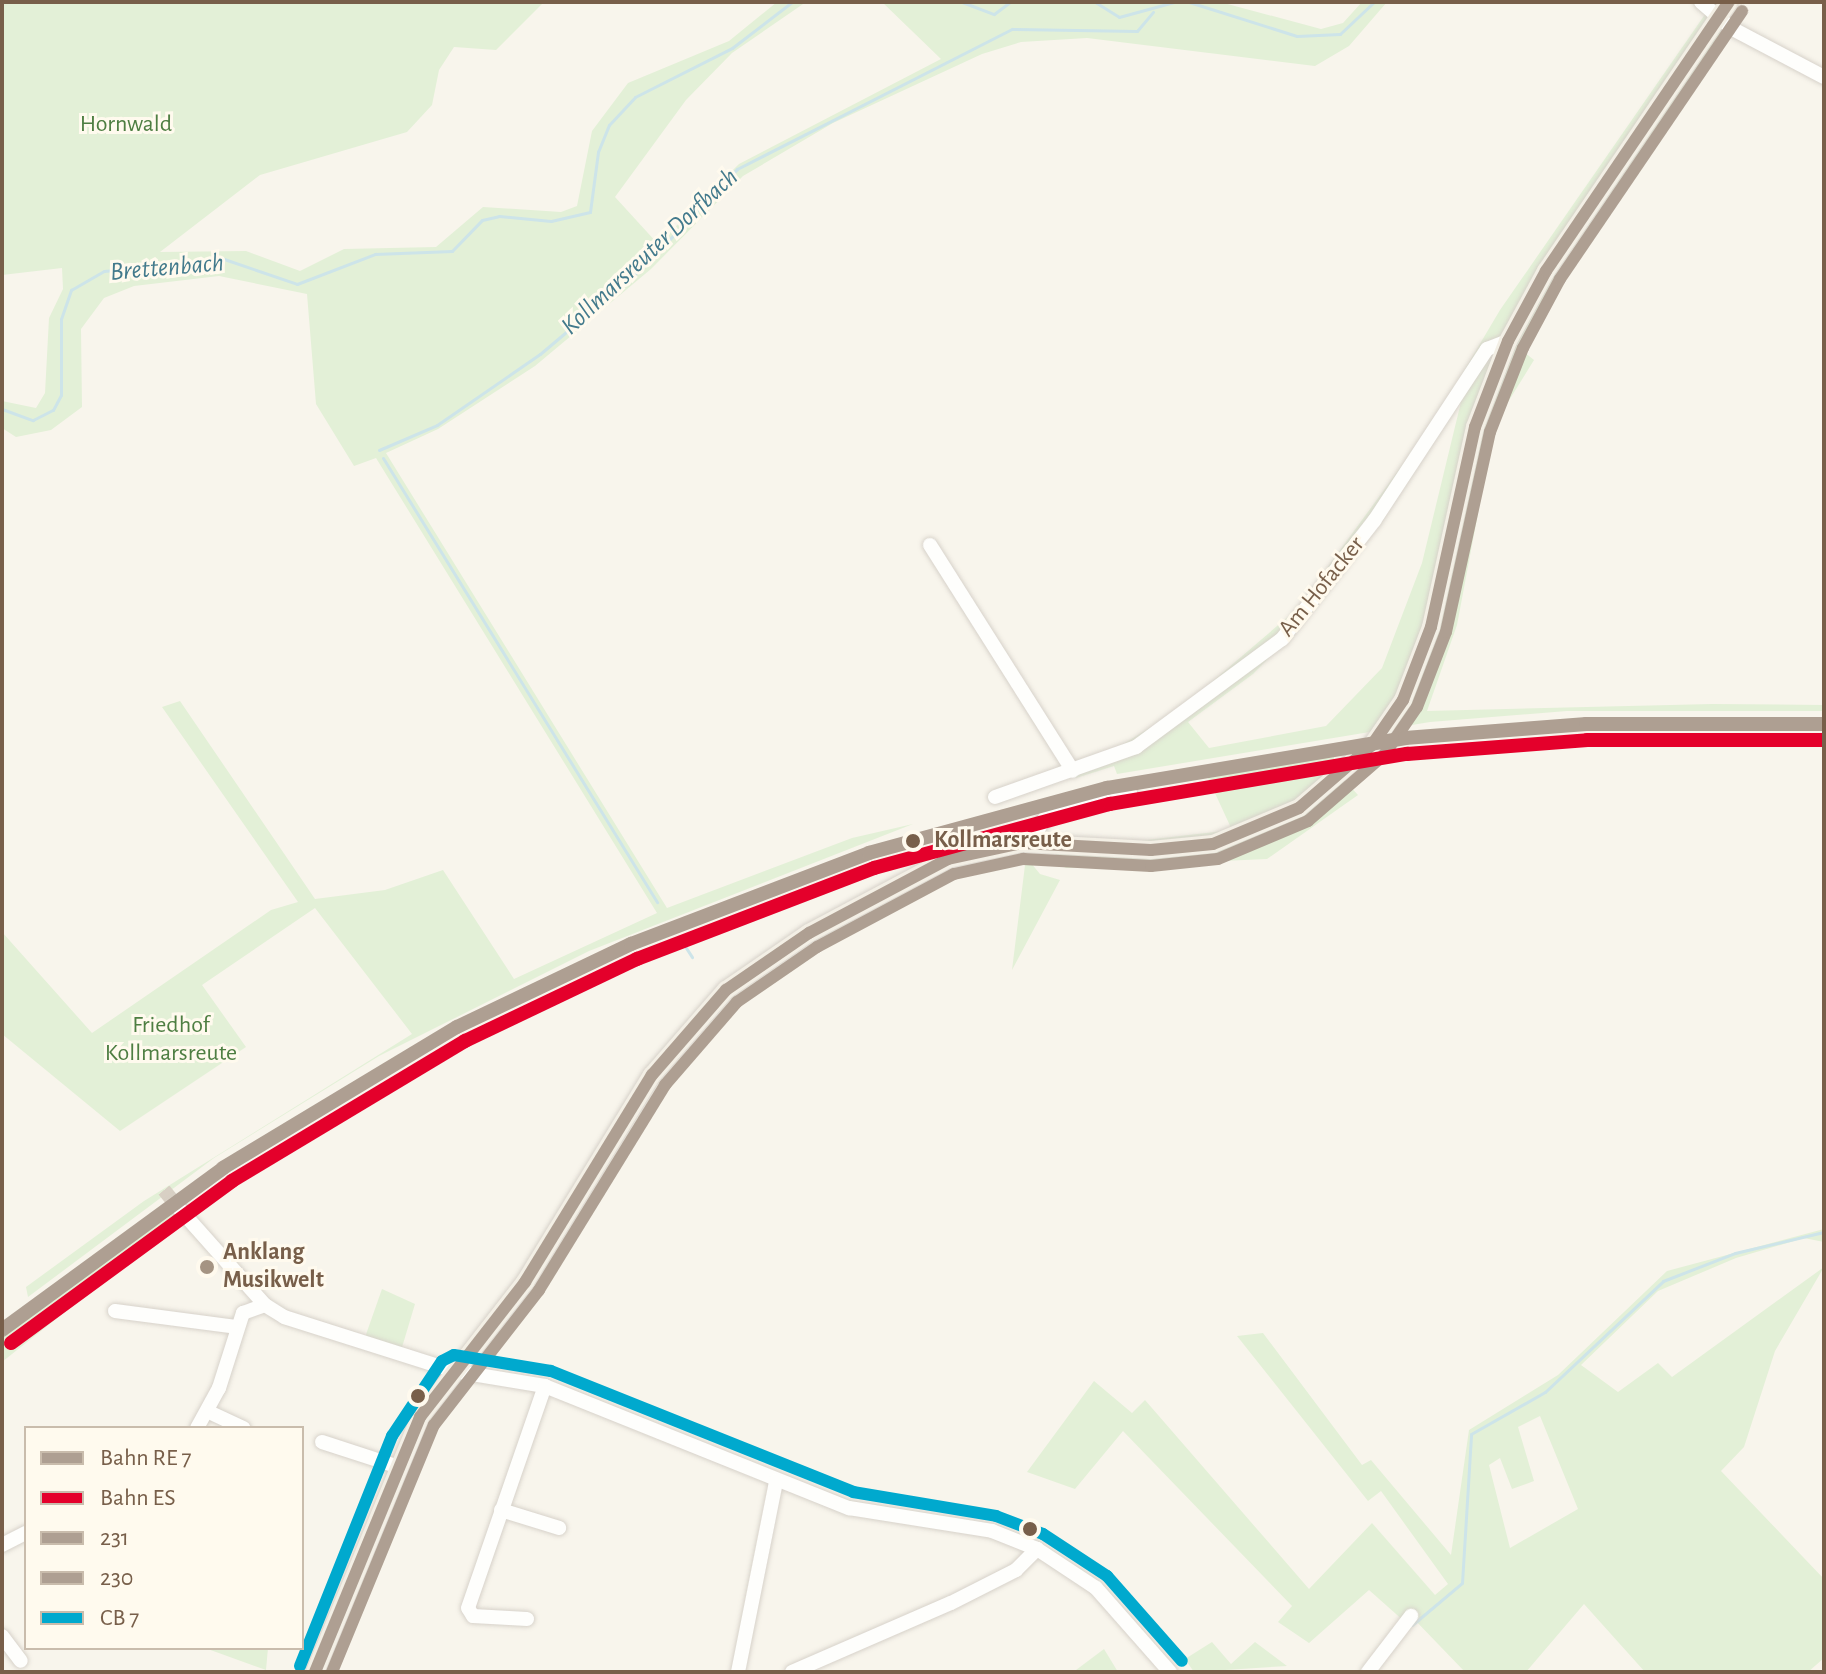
<!DOCTYPE html>
<style>
body{margin:0}
#map{position:relative;width:1826px;height:1674px;overflow:hidden;background:#f8f5ec;font-family:"Alegreya Sans",sans-serif}
div>[style]{position:absolute}
[style*='--x']{left:calc(var(--x)*1px);top:calc(var(--y)*1px);width:calc(var(--w)*1px);rotate:calc(var(--a)*1deg)}
.green>*{inset:0;background:#e3f0d7}
.stream>*{height:3px;margin:-1.5px;padding:0 1.5px;transform-origin:1.5px;border-radius:1.5px;background:#cde4e9}
.minor-tunnel>*{height:14px;margin-top:-7px;transform-origin:0;background:repeating-linear-gradient(90deg,#d8d0c4 0 14px,transparent 0 21px)}
.roads{filter:drop-shadow(0 0 2px #d7d2ca) drop-shadow(0 0 2px #d7d2ca)}
.minor>*{height:14px;margin:-7px;padding:0 7px;transform-origin:7px;border-radius:7px;background:#fefefc}
.major>*{height:18px;margin:-9px;padding:0 9px;transform-origin:9px;border-radius:9px;background:#f3efe5}
.bus-1>*{height:12px;margin:-6px;padding:0 6px;transform-origin:6px;border-radius:6px;background:#ae9f92}
.bus-2>*{height:12px;margin:-6px;padding:0 6px;transform-origin:6px;border-radius:6px;background:#ae9f92}
.bus-3>*{height:12px;margin:-6px;padding:0 6px;transform-origin:6px;border-radius:6px;background:#00a9ce}
.rail-1>*{height:14px;margin:-7px;padding:0 7px;transform-origin:7px;border-radius:7px;background:#ae9f92}
.rail-2>*{height:14px;margin:-7px;padding:0 7px;transform-origin:7px;border-radius:7px;background:#e4002b}
.dots>*{width:22px;height:22px;translate:-50% -50%;box-sizing:border-box;border:4px solid #fffaee;border-radius:50%}
span{translate:-50% -50%;white-space:nowrap;text-align:center;line-height:1.15;-webkit-text-stroke:6px #fffaee;paint-order:stroke}
.park-label{font-size:24px;color:#4e7e42}
.street-label{font-size:24px;color:#785f4a}
.stop-label{font-size:24px;color:#785f4a;font-weight:700}
.left{translate:0 -50%;text-align:left}
.poi-label{font-size:24px;color:#785f4a;font-weight:700}
.water-label{font-size:26px;color:#437a8c;font-style:italic}
.frame{position:absolute;inset:0;border:4px solid #785f4a;pointer-events:none}
.legend{position:absolute;left:24px;top:1426px;width:280px;height:224px;box-sizing:border-box;background:#fffaee;border:2px solid #c9bcac;margin:0;padding:10px 14px;list-style:none;font-size:24px;color:#785f4a}
.legend li{display:flex;align-items:center;gap:16px;height:40px}
.legend b{width:40px;border:2px solid #c9bcac}
</style>
<div id="map">
<div class="green">
<i style="clip-path:polygon(2px 2px,544px 2px,496px 50px,454px 47px,439px 70px,432px 105px,407px 132px,260px 175px,160px 252px,246px 251px,300px 271px,344px 249px,436px 247px,483px 207px,561px 212px,577px 206px,592px 131px,628px 83px,729px 41px,777px 2px,806px 2px,732px 53px,686px 100px,615px 197px,658px 244px,739px 164px,941px 59px,882px 2px,1220px 2px,1321px 29px,1343px 23px,1362px 2px,1387px 2px,1349px 46px,1315px 66px,1087px 38px,1021px 42px,982px 54px,833px 123px,743px 176px,651px 269px,535px 366px,438px 429px,386px 453px,667px 908px,852px 838px,913px 824px,589px 951px,379px 1056px,214px 1158px,28px 1297px,26px 1287px,144px 1201px,412px 1034px,315px 908px,202px 985px,246px 1047px,120px 1131px,2px 1034px,2px 932px,92px 1033px,271px 910px,298px 902px,162px 707px,180px 701px,315px 899px,385px 890px,443px 870px,514px 979px,657px 913px,376px 458px,354px 466px,316px 404px,307px 294px,219px 276px,134px 286px,104px 298px,81px 329px,82px 407px,51px 430px,16px 437px,2px 428px,2px 401px,36px 408px,45px 393px,49px 318px,63px 289px,62px 268px,2px 275px)"></i>
<i style="clip-path:polygon(evenodd,1706px 13px,1722px 31px,1558px 270px,1518px 347px,1534px 360px,1495px 423px,1457px 625px,1427px 711px,1712px 704px,1824px 705px,1824px 711px,1567px 711px,1430px 722px,1117px 774px,1114px 766px,1076px 778px,1072px 766px,1110px 752px,1179px 710px,1297px 609px,1433px 423px,1500px 310px,1706px 13px,1461px 402px,1422px 563px,1382px 668px,1326px 726px,1209px 748px,1188px 722px,1253px 674px,1308px 618px,1461px 402px)"></i>
<i style="clip-path:polygon(1334px 755px,1334px 769px,1358px 795px,1267px 859px,1066px 868px,1047px 858px,1067px 850px,1068px 836px,1129px 842px,1232px 830px,1208px 778px)"></i>
<i style="clip-path:polygon(1026px 857px,1040px 874px,1060px 880px,1012px 970px)"></i>
<i style="clip-path:polygon(173px 1206px,187px 1223px,173px 1226px,2px 1362px,2px 1336px)"></i>
<i style="clip-path:polygon(evenodd,1824px 1229px,1824px 1242px,1804px 1238px,1736px 1258px,1658px 1291px,1581px 1365px,1618px 1392px,1658px 1363px,1672px 1377px,1824px 1267px,1775px 1351px,1744px 1447px,1721px 1471px,1824px 1579px,1824px 1658px,1808px 1672px,1645px 1672px,1584px 1604px,1526px 1672px,1465px 1672px,1412px 1617px,1405px 1622px,1369px 1590px,1309px 1643px,1278px 1622px,1292px 1606px,1123px 1431px,1075px 1489px,1027px 1472px,1094px 1381px,1132px 1413px,1145px 1400px,1309px 1589px,1372px 1523px,1435px 1595px,1448px 1584px,1381px 1491px,1368px 1501px,1237px 1336px,1263px 1333px,1362px 1465px,1371px 1460px,1451px 1555px,1469px 1430px,1558px 1375px,1667px 1271px,1824px 1229px,1540px 1416px,1578px 1509px,1510px 1548px,1489px 1465px,1500px 1458px,1512px 1489px,1534px 1481px,1518px 1427px,1540px 1416px)"></i>
<i style="clip-path:polygon(382px 1289px,415px 1304px,400px 1354px,363px 1343px)"></i>
<i style="clip-path:polygon(1212px 1642px,1231px 1664px,1255px 1642px,1287px 1666px,1194px 1672px,1185px 1659px)"></i>
<i style="clip-path:polygon(205px 1648px,268px 1648px,266px 1670px)"></i>
<i style="clip-path:polygon(1104px 1649px,1118px 1672px,1077px 1672px,1076px 1670px)"></i>
</div>
<div class="stream">
<i style="--x:962;--y:2;--w:34;--a:21"></i>
<i style="--x:994;--y:14;--w:20;--a:-37"></i>
<i style="--x:1095;--y:2;--w:28;--a:32"></i>
<i style="--x:1119;--y:17;--w:57;--a:-15.3"></i>
<i style="--x:1189;--y:2;--w:113;--a:17.5"></i>
<i style="--x:1297;--y:36;--w:43;--a:-2.7"></i>
<i style="--x:1340;--y:34;--w:47;--a:-43.3"></i>
<i style="--x:2;--y:409;--w:33;--a:20"></i>
<i style="--x:33;--y:420;--w:22;--a:-27"></i>
<i style="--x:53;--y:410;--w:17;--a:-62"></i>
<i style="--x:61;--y:395;--w:76;--a:-90"></i>
<i style="--x:61;--y:319;--w:31;--a:-71"></i>
<i style="--x:71;--y:290;--w:38;--a:-30"></i>
<i style="--x:104;--y:271;--w:121;--a:-5.7"></i>
<i style="--x:224;--y:259;--w:77;--a:18.9"></i>
<i style="--x:297;--y:284;--w:84;--a:-21"></i>
<i style="--x:375;--y:254;--w:77;--a:-2.2"></i>
<i style="--x:452;--y:251;--w:43;--a:-45.9"></i>
<i style="--x:482;--y:220;--w:17;--a:-13"></i>
<i style="--x:499;--y:216;--w:52;--a:5.5"></i>
<i style="--x:551;--y:221;--w:40;--a:-13"></i>
<i style="--x:590;--y:212;--w:61;--a:-82.4"></i>
<i style="--x:598;--y:152;--w:29;--a:-68"></i>
<i style="--x:609;--y:125;--w:38;--a:-47"></i>
<i style="--x:635;--y:97;--w:109;--a:-26.8"></i>
<i style="--x:732;--y:48;--w:76;--a:-37.5"></i>
<i style="--x:379;--y:450;--w:63;--a:-23.3"></i>
<i style="--x:437;--y:425;--w:125;--a:-34.6"></i>
<i style="--x:540;--y:354;--w:135;--a:-40.2"></i>
<i style="--x:643;--y:267;--w:136;--a:-46.2"></i>
<i style="--x:737;--y:169;--w:309;--a:-27"></i>
<i style="--x:1012;--y:29;--w:125;--a:0.9"></i>
<i style="--x:1137;--y:31;--w:25;--a:-50"></i>
<i style="--x:383;--y:458;--w:522;--a:58.32"></i>
<i style="--x:679;--y:937;--w:24;--a:57"></i>
<i style="--x:1412;--y:1625;--w:65;--a:-40"></i>
<i style="--x:1462;--y:1583;--w:149;--a:-86.5"></i>
<i style="--x:1471;--y:1434;--w:85;--a:-29.6"></i>
<i style="--x:1545;--y:1392;--w:162;--a:-43.2"></i>
<i style="--x:1663;--y:1281;--w:77;--a:-21.3"></i>
<i style="--x:1735;--y:1253;--w:91;--a:-13.3"></i>
</div>
<div class="minor-tunnel">
<i style="--x:164;--y:1190;--w:19;--a:51"></i>
</div>
<div class="roads">
<div class="minor">
<i style="--x:1701;--y:2;--w:40;--a:41"></i>
<i style="--x:1731;--y:28;--w:105;--a:27.8"></i>
<i style="--x:930;--y:545;--w:267;--a:57.7"></i>
<i style="--x:995;--y:797;--w:150;--a:-19.5"></i>
<i style="--x:1136;--y:747;--w:182;--a:-36.5"></i>
<i style="--x:1282;--y:639;--w:150;--a:-52.1"></i>
<i style="--x:1374;--y:521;--w:206;--a:-56.7"></i>
<i style="--x:1487;--y:349;--w:22;--a:-21"></i>
<i style="--x:1030;--y:843;--w:33;--a:-59"></i>
<i style="--x:1047;--y:815;--w:86;--a:-14.8"></i>
<i style="--x:176;--y:1205;--w:134;--a:48.3"></i>
<i style="--x:265;--y:1305;--w:22;--a:32"></i>
<i style="--x:284;--y:1317;--w:178;--a:17.6"></i>
<i style="--x:454;--y:1371;--w:92;--a:9.4"></i>
<i style="--x:545;--y:1386;--w:328;--a:21.9"></i>
<i style="--x:849;--y:1508;--w:145;--a:9.1"></i>
<i style="--x:992;--y:1531;--w:48;--a:21.8"></i>
<i style="--x:1037;--y:1549;--w:71;--a:33.5"></i>
<i style="--x:1096;--y:1588;--w:112;--a:48.6"></i>
<i style="--x:115;--y:1311;--w:122;--a:7.5"></i>
<i style="--x:209;--y:1412;--w:38;--a:25"></i>
<i style="--x:197;--y:1428;--w:46;--a:-61.2"></i>
<i style="--x:219;--y:1388;--w:79;--a:-72.3"></i>
<i style="--x:243;--y:1313;--w:23;--a:-20"></i>
<i style="--x:322;--y:1442;--w:78;--a:18"></i>
<i style="--x:501;--y:1510;--w:61;--a:17.2"></i>
<i style="--x:2;--y:1545;--w:27;--a:-27"></i>
<i style="--x:527;--y:1619;--w:54;--a:-176.8"></i>
<i style="--x:473;--y:1616;--w:9;--a:-122"></i>
<i style="--x:468;--y:1608;--w:235;--a:-70.9"></i>
<i style="--x:2;--y:1636;--w:31;--a:53"></i>
<i style="--x:738;--y:1672;--w:195;--a:-78.7"></i>
<i style="--x:792;--y:1672;--w:173;--a:-23.5"></i>
<i style="--x:951;--y:1603;--w:73;--a:-26.9"></i>
<i style="--x:1016;--y:1570;--w:30;--a:-45"></i>
<i style="--x:1368;--y:1672;--w:71;--a:-52.5"></i>
</div>
<div class="major">
<i style="--x:315;--y:1672;--w:276;--a:-67.6"></i>
<i style="--x:420;--y:1417;--w:171;--a:-52.1"></i>
<i style="--x:525;--y:1282;--w:243;--a:-58.5"></i>
<i style="--x:652;--y:1075;--w:113;--a:-49"></i>
<i style="--x:726;--y:990;--w:101;--a:-34.5"></i>
<i style="--x:809;--y:933;--w:157;--a:-28"></i>
<i style="--x:948;--y:859;--w:76;--a:-12.2"></i>
<i style="--x:1022;--y:843;--w:129;--a:3.1"></i>
<i style="--x:1151;--y:850;--w:62;--a:-5.5"></i>
<i style="--x:1213;--y:844;--w:93;--a:-22.7"></i>
<i style="--x:1299;--y:808;--w:96;--a:-40.8"></i>
<i style="--x:1372;--y:745;--w:55;--a:-55.4"></i>
<i style="--x:1403;--y:700;--w:78;--a:-69"></i>
<i style="--x:1431;--y:627;--w:205;--a:-77.6"></i>
<i style="--x:1475;--y:427;--w:92;--a:-69"></i>
<i style="--x:1508;--y:341;--w:80;--a:-61.5"></i>
<i style="--x:1546;--y:271;--w:325;--a:-55.8"></i>
</div>
</div>
<div class="bus-1">
<i style="--x:315;--y:1672;--w:276;--a:-67.6"></i>
<i style="--x:420;--y:1417;--w:171;--a:-52.1"></i>
<i style="--x:525;--y:1282;--w:243;--a:-58.5"></i>
<i style="--x:652;--y:1075;--w:113;--a:-49"></i>
<i style="--x:726;--y:990;--w:101;--a:-34.5"></i>
<i style="--x:809;--y:933;--w:157;--a:-28"></i>
<i style="--x:948;--y:859;--w:76;--a:-12.2"></i>
<i style="--x:1022;--y:843;--w:129;--a:3.1"></i>
<i style="--x:1151;--y:850;--w:62;--a:-5.5"></i>
<i style="--x:1213;--y:844;--w:93;--a:-22.7"></i>
<i style="--x:1299;--y:808;--w:96;--a:-40.8"></i>
<i style="--x:1372;--y:745;--w:55;--a:-55.4"></i>
<i style="--x:1403;--y:700;--w:78;--a:-69"></i>
<i style="--x:1431;--y:627;--w:205;--a:-77.6"></i>
<i style="--x:1475;--y:427;--w:92;--a:-69"></i>
<i style="--x:1508;--y:341;--w:80;--a:-61.5"></i>
<i style="--x:1546;--y:271;--w:325;--a:-55.8"></i>
</div>
<div class="bus-2">
<i style="--x:332;--y:1672;--w:267;--a:-67.6"></i>
<i style="--x:434;--y:1425;--w:171;--a:-52.1"></i>
<i style="--x:539;--y:1290;--w:241;--a:-58.4"></i>
<i style="--x:665;--y:1085;--w:110;--a:-49.1"></i>
<i style="--x:737;--y:1002;--w:97;--a:-34.5"></i>
<i style="--x:817;--y:947;--w:155;--a:-28.1"></i>
<i style="--x:954;--y:874;--w:71;--a:-12.3"></i>
<i style="--x:1023;--y:859;--w:128;--a:3.1"></i>
<i style="--x:1151;--y:866;--w:67;--a:-6"></i>
<i style="--x:1218;--y:859;--w:98;--a:-22.9"></i>
<i style="--x:1308;--y:821;--w:101;--a:-41"></i>
<i style="--x:1384;--y:755;--w:58;--a:-55.5"></i>
<i style="--x:1417;--y:707;--w:80;--a:-68.9"></i>
<i style="--x:1446;--y:632;--w:205;--a:-77.6"></i>
<i style="--x:1490;--y:432;--w:90;--a:-68.6"></i>
<i style="--x:1523;--y:348;--w:78;--a:-61.8"></i>
<i style="--x:1560;--y:279;--w:324;--a:-55.8"></i>
</div>
<div class="bus-3">
<i style="--x:300;--y:1666;--w:248;--a:-68.2"></i>
<i style="--x:392;--y:1436;--w:90;--a:-56.3"></i>
<i style="--x:442;--y:1361;--w:13;--a:-27"></i>
<i style="--x:454;--y:1355;--w:98;--a:9.4"></i>
<i style="--x:551;--y:1371;--w:325;--a:21.8"></i>
<i style="--x:853;--y:1492;--w:145;--a:9.5"></i>
<i style="--x:996;--y:1516;--w:50;--a:21"></i>
<i style="--x:1043;--y:1534;--w:77;--a:33.3"></i>
<i style="--x:1107;--y:1576;--w:113;--a:48.6"></i>
</div>
<div class="rail-1">
<i style="--x:2;--y:1330;--w:274;--a:-36.2"></i>
<i style="--x:223;--y:1168;--w:273;--a:-31.1"></i>
<i style="--x:457;--y:1027;--w:193;--a:-25.5"></i>
<i style="--x:631;--y:944;--w:255;--a:-20.9"></i>
<i style="--x:869;--y:853;--w:247;--a:-15.3"></i>
<i style="--x:1107;--y:788;--w:302;--a:-9.5"></i>
<i style="--x:1405;--y:738;--w:182;--a:-4.4"></i>
<i style="--x:1586;--y:724;--w:238;--a:0"></i>
</div>
<div class="rail-2">
<i style="--x:11;--y:1343;--w:274;--a:-36.2"></i>
<i style="--x:232;--y:1181;--w:272;--a:-31"></i>
<i style="--x:465;--y:1041;--w:191;--a:-25.5"></i>
<i style="--x:637;--y:959;--w:254;--a:-21"></i>
<i style="--x:874;--y:868;--w:245;--a:-15.2"></i>
<i style="--x:1110;--y:804;--w:301;--a:-9.6"></i>
<i style="--x:1407;--y:754;--w:181;--a:-4.4"></i>
<i style="--x:1587;--y:740;--w:237;--a:0"></i>
</div>
<div class="dots">
<i style="left:913px;top:841px;background:#785f4a"></i>
<i style="left:207px;top:1267px;background:#a59483"></i>
<i style="left:418px;top:1396px;background:#785f4a"></i>
<i style="left:1030px;top:1529px;background:#785f4a"></i>
</div>
<div class="park-label">
<span style="left:126px;top:125px">Hornwald</span>
<span style="left:171px;top:1040px">Friedhof<br>Kollmarsreute</span>
</div>
<div class="street-label">
<span style="left:1322px;top:587px;rotate:-51deg">Am Hofacker</span>
</div>
<div class="stop-label">
<span class="left" style="left:934px;top:841px">Kollmarsreute</span>
</div>
<div class="poi-label">
<span class="left" style="left:223px;top:1267px">Anklang<br>Musikwelt</span>
</div>
<div class="water-label">
<span style="left:650px;top:252px;rotate:-43deg">Kollmarsreuter Dorfbach</span>
<span style="left:167px;top:268px;rotate:-5deg">Brettenbach</span>
</div>
<div class="frame"></div>
<ul class="legend">
<li><b style="height:10px;background:#ae9f92"></b>Bahn RE 7</li>
<li><b style="height:10px;background:#e4002b"></b>Bahn ES</li>
<li><b style="height:10px;background:#ae9f92"></b>231</li>
<li><b style="height:10px;background:#ae9f92"></b>230</li>
<li><b style="height:10px;background:#00a9ce"></b>CB 7</li>
</ul>
</div>
